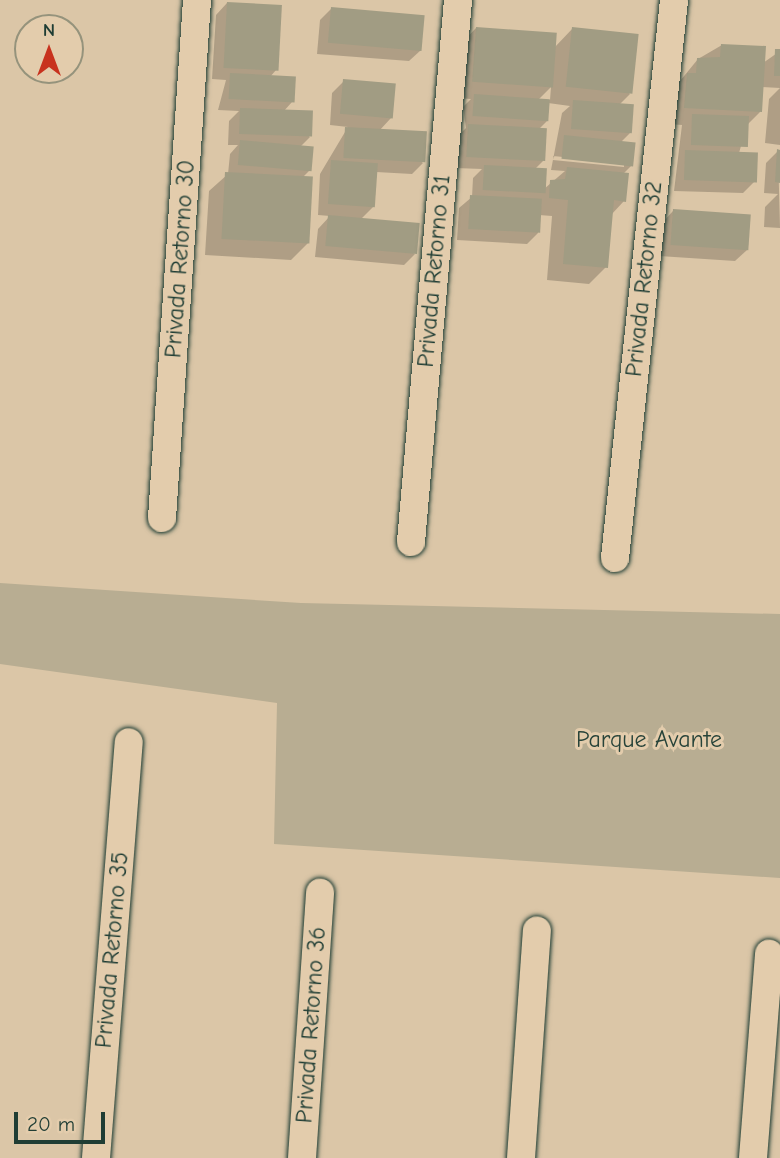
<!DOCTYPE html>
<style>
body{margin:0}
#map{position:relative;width:780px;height:1158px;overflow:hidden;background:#dbc6a7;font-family:"Comic Neue",sans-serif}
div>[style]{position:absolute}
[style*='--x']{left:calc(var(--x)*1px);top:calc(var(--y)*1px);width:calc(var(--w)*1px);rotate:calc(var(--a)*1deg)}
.green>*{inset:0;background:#b8ad92}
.shadow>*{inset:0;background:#0003}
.building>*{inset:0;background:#a19c83;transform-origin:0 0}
.roads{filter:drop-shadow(0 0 2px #1f3d34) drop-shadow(0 0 2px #1f3d34)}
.street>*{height:28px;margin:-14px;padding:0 14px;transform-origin:14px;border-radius:14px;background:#e3ccac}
span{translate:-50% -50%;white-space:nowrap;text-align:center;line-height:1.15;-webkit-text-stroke:6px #e3ccac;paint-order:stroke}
.street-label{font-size:24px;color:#1f3d34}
.park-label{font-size:24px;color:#274339}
.north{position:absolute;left:14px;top:14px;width:70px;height:70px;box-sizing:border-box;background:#e3ccac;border:2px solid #95937c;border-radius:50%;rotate:0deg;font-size:19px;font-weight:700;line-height:28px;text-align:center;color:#1f3d34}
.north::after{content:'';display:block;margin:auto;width:24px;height:32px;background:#c8321e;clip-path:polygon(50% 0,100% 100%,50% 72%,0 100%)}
.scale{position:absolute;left:14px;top:1112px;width:91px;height:32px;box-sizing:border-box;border:4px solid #1f3d34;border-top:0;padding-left:9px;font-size:21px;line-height:24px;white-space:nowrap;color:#1f3d34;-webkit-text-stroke:5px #e3ccac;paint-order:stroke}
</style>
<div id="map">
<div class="green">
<i style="clip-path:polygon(0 583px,301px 603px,780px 614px,780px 878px,274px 844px,277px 703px,0 664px)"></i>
</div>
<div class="shadow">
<i style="clip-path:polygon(227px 3px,276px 70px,270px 77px,292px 102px,283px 112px,310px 137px,300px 147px,310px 170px,302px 178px,308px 243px,291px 260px,205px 255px,209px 191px,228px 174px,230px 154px,238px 145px,228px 145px,229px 121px,239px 111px,218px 110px,226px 80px,212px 79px,216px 15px)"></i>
<i style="clip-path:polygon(332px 8px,421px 50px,409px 61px,317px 54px,320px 20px)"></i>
<i style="clip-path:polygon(evenodd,476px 28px,554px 48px,573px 28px,630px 94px,619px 105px,630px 133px,621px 142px,632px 165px,623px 174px,624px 201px,611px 215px,606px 267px,589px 284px,547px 280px,552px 216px,539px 215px,538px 233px,527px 244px,457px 240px,459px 208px,472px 197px,473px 178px,482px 169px,455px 168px,457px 137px,466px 128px,463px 107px,471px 99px,456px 98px,460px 45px,476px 28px,551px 87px,550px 100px,538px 100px,551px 87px,476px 28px,548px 103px,570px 106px,562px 113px,551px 170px,565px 171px,544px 189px,535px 169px,543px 161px,538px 130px,547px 121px,548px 103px,476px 28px,553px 156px,624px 163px,624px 167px,553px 160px,553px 156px)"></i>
<i style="clip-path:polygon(722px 45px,763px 63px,780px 51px,780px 88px,762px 87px,760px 112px,747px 125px,739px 153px,755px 181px,743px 193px,674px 191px,682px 125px,668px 124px,671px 92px,698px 59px)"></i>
<i style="clip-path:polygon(344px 81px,391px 118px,379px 131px,423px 163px,412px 174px,376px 172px,374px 206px,360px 220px,415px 254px,404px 265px,315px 257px,318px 229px,330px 216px,318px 215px,320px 174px,348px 127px,330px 125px,332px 93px)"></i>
<i style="clip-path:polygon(780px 88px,780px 145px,765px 143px,769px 99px)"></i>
<i style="clip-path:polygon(778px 151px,780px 228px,764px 227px,765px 207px,778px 194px,764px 193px,766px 163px)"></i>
<i style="clip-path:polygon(673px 211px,747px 250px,735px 261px,659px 256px,662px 223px)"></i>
</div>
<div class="building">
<i style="left:227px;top:2px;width:55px;height:66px;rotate:3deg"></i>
<i style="left:331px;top:7px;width:94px;height:36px;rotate:5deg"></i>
<i style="left:476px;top:27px;width:81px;height:55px;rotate:4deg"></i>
<i style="left:572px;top:27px;width:67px;height:60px;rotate:6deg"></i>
<i style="clip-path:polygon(721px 44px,766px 46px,762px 112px,684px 108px,687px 73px,696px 73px,697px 58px,720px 57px)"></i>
<i style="clip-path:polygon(775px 49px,780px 49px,780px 76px,774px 76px)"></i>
<i style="left:230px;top:73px;width:66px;height:26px;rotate:3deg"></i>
<i style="left:343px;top:79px;width:53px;height:35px;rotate:5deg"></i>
<i style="left:474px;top:94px;width:76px;height:22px;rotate:4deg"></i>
<i style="left:573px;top:100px;width:61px;height:29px;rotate:4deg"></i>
<i style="left:240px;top:108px;width:73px;height:26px;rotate:2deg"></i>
<i style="left:692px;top:114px;width:57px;height:31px;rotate:2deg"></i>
<i style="left:468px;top:124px;width:79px;height:33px;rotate:3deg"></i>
<i style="left:345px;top:127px;width:82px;height:31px;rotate:3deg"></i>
<i style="left:564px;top:135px;width:72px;height:24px;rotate:6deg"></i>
<i style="left:240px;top:140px;width:74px;height:25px;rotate:5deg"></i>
<i style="clip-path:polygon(777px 149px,780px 150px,780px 183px,775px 182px)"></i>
<i style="left:685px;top:150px;width:73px;height:30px;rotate:2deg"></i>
<i style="left:331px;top:160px;width:47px;height:44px;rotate:4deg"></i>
<i style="left:484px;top:165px;width:63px;height:25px;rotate:3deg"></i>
<i style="clip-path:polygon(567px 167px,629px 173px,626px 202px,614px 200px,608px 268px,563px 264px,568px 200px,549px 198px,550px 180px,565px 179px)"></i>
<i style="left:225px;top:172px;width:88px;height:67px;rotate:3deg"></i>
<i style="left:470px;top:195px;width:72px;height:34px;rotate:3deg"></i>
<i style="left:673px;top:209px;width:78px;height:36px;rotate:4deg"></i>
<i style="left:328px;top:215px;width:92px;height:31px;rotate:5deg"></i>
</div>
<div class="roads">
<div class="street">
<i style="--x:162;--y:518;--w:519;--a:-86.13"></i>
<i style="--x:411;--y:542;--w:544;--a:-85.04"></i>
<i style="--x:615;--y:558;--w:561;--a:-83.96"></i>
<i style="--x:96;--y:1158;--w:417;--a:-85.5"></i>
<i style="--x:302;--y:1158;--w:266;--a:-86.1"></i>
<i style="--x:521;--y:1158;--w:228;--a:-86"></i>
<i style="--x:753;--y:1158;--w:205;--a:-85.5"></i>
</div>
</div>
<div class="street-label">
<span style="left:180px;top:259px;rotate:-86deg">Privada Retorno 30</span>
<span style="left:434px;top:271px;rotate:-85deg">Privada Retorno 31</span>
<span style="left:644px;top:279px;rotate:-84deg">Privada Retorno 32</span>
<span style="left:112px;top:950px;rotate:-85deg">Privada Retorno 35</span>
<span style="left:311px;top:1025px;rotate:-86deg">Privada Retorno 36</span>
</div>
<div class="park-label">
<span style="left:649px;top:740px">Parque Avante</span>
</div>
<div class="north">N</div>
<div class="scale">20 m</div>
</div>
